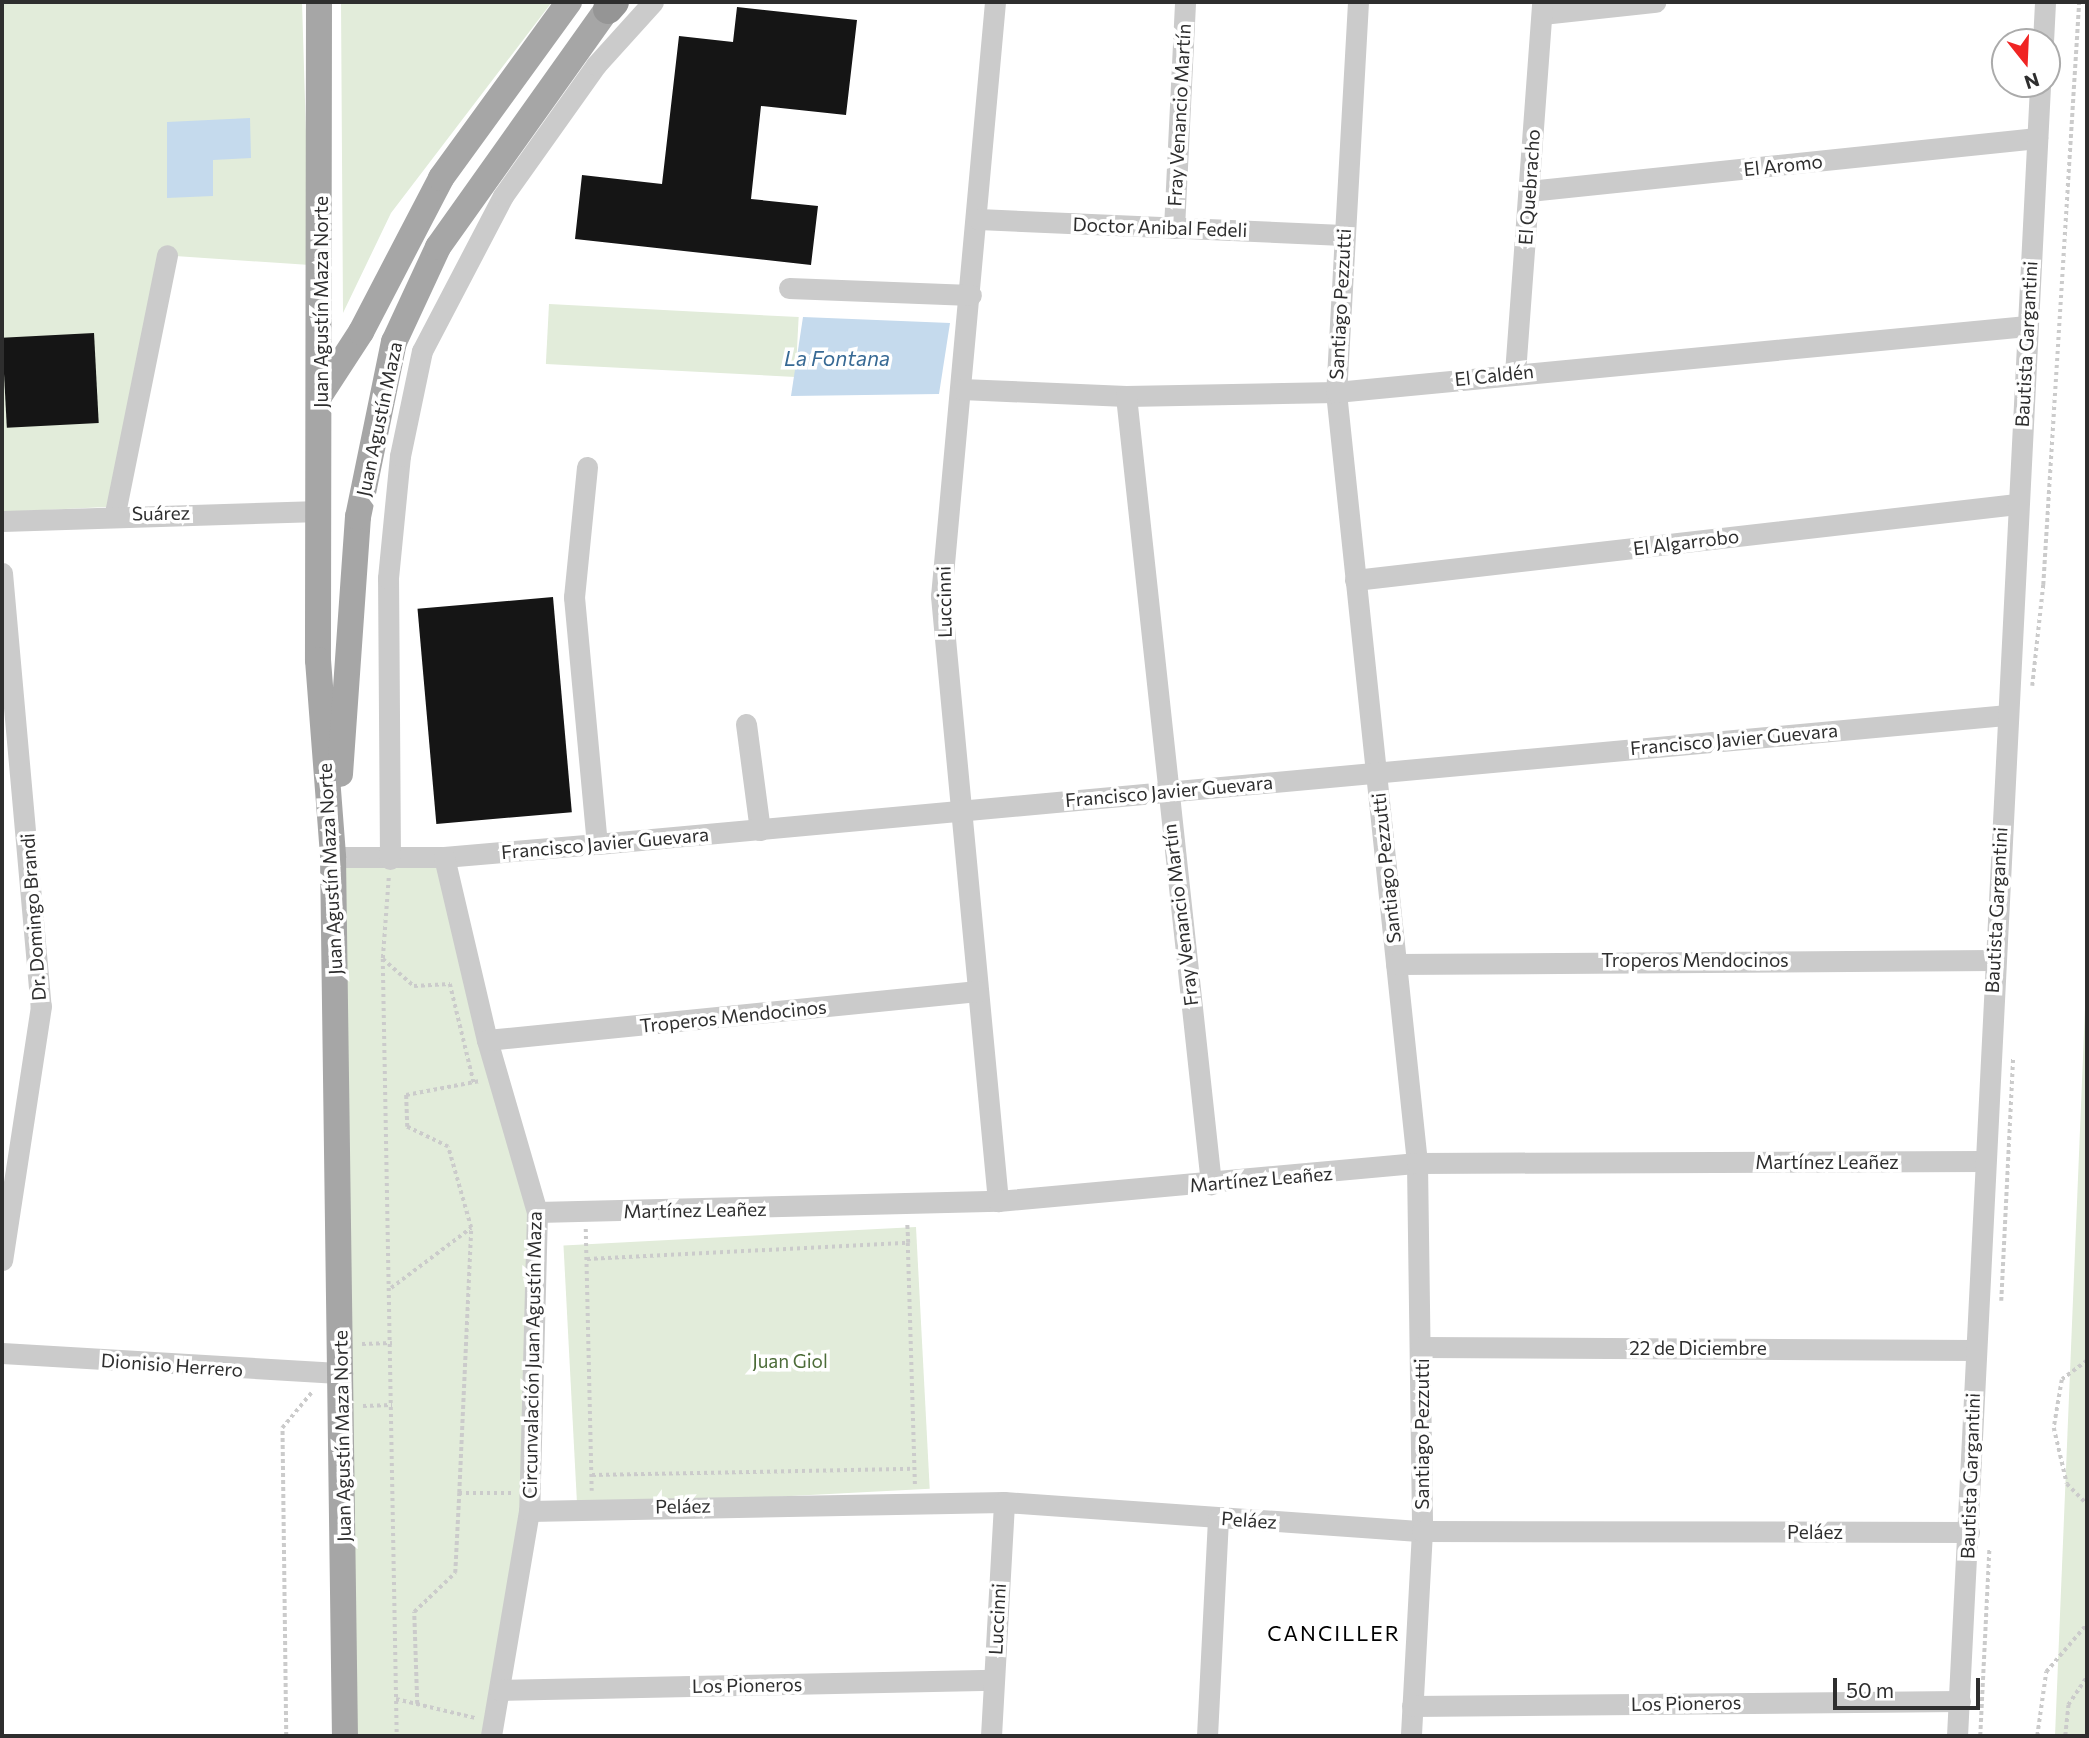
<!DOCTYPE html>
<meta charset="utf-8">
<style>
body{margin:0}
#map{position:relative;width:2089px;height:1738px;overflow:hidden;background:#fff;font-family:Commissioner,sans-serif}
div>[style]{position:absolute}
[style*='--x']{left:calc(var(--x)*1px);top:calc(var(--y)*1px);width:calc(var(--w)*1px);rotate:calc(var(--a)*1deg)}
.green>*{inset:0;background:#e2ecda;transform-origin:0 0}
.water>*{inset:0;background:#c5daed}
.building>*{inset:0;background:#151515;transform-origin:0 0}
.path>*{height:3.5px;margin-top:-1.75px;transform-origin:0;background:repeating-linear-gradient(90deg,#cbcbcb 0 3.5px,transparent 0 7px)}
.minor>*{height:21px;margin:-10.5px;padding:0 10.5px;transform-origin:10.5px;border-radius:10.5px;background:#cbcbcb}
.major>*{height:26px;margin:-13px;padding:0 13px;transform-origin:13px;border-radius:13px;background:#a6a6a6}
.highway>*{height:30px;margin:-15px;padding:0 15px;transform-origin:15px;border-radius:15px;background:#959595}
span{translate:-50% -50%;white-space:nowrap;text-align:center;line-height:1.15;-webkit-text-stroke:7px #fff;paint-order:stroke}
.street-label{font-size:19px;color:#2e2e2e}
.park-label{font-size:19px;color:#4c6c38}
.water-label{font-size:21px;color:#376994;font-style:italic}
.neighbourhood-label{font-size:21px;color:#000;letter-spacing:2px}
.frame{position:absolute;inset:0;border:4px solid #2e2e2e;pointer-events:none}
.north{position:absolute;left:1991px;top:28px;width:70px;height:70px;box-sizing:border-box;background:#fff;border:2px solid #ababab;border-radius:50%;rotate:162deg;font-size:19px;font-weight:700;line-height:28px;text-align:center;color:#2e2e2e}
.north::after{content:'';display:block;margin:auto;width:24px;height:32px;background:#f02524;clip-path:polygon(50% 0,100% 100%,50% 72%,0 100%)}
.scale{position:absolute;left:1833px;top:1678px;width:147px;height:32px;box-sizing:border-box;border:4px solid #2e2e2e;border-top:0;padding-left:9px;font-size:21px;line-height:24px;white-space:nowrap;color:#2e2e2e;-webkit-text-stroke:5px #fff;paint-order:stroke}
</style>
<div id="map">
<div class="green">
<i style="clip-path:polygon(2px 2px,302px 2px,310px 265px,175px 256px,127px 506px,2px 512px)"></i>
<i style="clip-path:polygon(341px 2px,552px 2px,391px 213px,343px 313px)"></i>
<i style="left:549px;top:304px;width:250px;height:60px;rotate:3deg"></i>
<i style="clip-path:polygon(333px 857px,444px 857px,537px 1212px,529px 1493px,491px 1736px,345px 1736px)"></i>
<i style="clip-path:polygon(2087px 960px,2087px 1736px,2055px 1736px)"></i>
<i style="left:916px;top:1227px;width:262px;height:353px;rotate:87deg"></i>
</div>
<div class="water">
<i style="clip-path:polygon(250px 118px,251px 158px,213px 160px,213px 196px,167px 198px,167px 122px)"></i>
<i style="clip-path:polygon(803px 317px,950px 323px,939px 394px,791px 396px)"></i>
</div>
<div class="building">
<i style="clip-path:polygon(737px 7px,857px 20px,846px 115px,761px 106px,751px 199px,818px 206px,811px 265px,575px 239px,582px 175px,662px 184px,679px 36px,733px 42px)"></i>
<i style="left:94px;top:333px;width:90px;height:92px;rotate:87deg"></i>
<i style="left:553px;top:597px;width:216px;height:136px;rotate:85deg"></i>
</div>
<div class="path">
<i style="--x:2032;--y:686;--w:102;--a:-83.8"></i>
<i style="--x:2043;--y:585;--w:584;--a:-86.47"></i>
<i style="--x:389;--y:878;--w:81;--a:94.2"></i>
<i style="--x:383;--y:959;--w:777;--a:88.97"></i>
<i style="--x:383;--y:959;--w:41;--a:41.1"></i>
<i style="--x:414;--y:986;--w:36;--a:-3"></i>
<i style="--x:450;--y:984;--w:102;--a:76.4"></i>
<i style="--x:586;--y:1229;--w:262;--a:88.7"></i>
<i style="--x:908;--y:1243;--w:243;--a:88.3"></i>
<i style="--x:587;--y:1259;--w:321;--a:-2.9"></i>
<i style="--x:908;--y:1243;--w:19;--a:-93"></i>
<i style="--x:391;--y:1288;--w:100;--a:-36.9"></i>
<i style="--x:2001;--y:1301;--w:244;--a:-87.2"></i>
<i style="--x:362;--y:1344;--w:30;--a:-2"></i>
<i style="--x:2087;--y:1361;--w:31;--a:143"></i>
<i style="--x:2062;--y:1380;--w:49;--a:99.5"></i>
<i style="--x:2054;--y:1428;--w:57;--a:76.9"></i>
<i style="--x:2067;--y:1484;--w:28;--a:45"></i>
<i style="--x:363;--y:1406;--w:29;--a:-2"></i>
<i style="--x:592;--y:1475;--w:322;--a:-1.1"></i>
<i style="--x:459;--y:1493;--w:265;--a:-87.4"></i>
<i style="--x:471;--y:1228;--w:84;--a:-105.9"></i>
<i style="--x:448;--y:1147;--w:46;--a:-154"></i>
<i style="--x:407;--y:1127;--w:32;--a:-92"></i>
<i style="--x:406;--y:1095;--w:75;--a:-10.7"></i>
<i style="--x:396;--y:1699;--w:81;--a:13.5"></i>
<i style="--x:417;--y:1704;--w:92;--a:-91.9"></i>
<i style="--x:414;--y:1612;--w:57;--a:-43.6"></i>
<i style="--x:455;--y:1573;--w:80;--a:-87.1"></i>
<i style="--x:459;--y:1493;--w:53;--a:0"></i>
<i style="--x:286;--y:1736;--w:308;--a:-90.7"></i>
<i style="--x:282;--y:1428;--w:47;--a:-50.2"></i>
<i style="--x:1980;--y:1736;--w:186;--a:-87.2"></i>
<i style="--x:2037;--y:1736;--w:65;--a:-82"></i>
<i style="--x:2046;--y:1672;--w:63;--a:-49.5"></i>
<i style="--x:2065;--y:1736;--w:31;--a:-84"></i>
<i style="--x:2068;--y:1705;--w:34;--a:-56"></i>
</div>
<div class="minor">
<i style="--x:995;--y:2;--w:596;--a:95.19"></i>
<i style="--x:941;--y:596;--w:608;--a:84.62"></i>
<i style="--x:1358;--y:2;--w:391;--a:93.2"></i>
<i style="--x:1336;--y:392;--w:775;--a:84"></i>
<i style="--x:1417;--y:1163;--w:368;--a:89.2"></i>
<i style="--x:1422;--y:1531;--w:205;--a:93.1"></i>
<i style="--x:1542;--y:14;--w:114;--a:-6.1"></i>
<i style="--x:2043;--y:42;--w:40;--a:-87.1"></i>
<i style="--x:1529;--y:191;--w:511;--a:-5.96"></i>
<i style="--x:978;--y:219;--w:365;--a:2.5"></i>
<i style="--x:1174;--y:228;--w:226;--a:-87.2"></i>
<i style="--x:789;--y:288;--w:182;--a:2.2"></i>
<i style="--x:1515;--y:373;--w:372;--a:-85.8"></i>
<i style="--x:961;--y:389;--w:165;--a:2.4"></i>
<i style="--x:1126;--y:396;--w:210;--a:-1.1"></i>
<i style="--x:1336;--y:392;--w:694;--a:-5.46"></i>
<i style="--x:1126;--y:396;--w:793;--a:83.84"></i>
<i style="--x:587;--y:467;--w:131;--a:95.7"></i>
<i style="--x:574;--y:597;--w:248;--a:84.7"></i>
<i style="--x:115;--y:513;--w:263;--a:-78.6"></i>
<i style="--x:2;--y:521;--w:318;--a:-1.8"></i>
<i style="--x:2;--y:573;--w:435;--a:84.9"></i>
<i style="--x:41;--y:1006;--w:257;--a:98.7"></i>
<i style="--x:1355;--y:580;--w:666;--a:-6.55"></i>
<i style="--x:746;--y:724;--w:107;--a:82.5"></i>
<i style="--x:333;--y:857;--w:111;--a:0"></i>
<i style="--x:444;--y:857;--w:154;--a:-4.9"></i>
<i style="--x:597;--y:844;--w:1414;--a:-5.23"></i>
<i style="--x:444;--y:857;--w:188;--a:76.8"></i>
<i style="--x:487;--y:1040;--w:179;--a:73.8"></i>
<i style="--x:537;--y:1212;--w:299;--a:91.5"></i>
<i style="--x:529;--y:1511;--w:228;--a:99.6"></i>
<i style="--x:390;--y:859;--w:281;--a:-90.4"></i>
<i style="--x:388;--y:578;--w:123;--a:-84.4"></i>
<i style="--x:400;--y:456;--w:107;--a:-78.2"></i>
<i style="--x:422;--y:351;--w:175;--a:-62.4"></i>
<i style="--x:503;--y:196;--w:161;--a:-54.6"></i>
<i style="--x:596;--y:65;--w:85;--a:-47.9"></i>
<i style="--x:1396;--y:964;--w:598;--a:-0.38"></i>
<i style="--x:487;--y:1040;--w:493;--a:-5.7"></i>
<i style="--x:537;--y:1212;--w:461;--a:-1.4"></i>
<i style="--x:998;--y:1201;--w:421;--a:-5.2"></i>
<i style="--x:1417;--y:1163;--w:567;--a:-0.2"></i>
<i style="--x:1421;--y:1347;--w:554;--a:0.31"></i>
<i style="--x:2;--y:1353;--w:341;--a:3.4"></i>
<i style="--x:529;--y:1511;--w:475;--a:-1.1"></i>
<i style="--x:1004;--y:1502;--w:419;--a:4"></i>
<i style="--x:1422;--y:1531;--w:547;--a:0.1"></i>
<i style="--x:500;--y:1690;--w:494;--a:-1.2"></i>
<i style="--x:1412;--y:1706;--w:548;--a:-0.52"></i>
<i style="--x:991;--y:1736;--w:234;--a:-86.8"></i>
<i style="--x:1207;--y:1736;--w:218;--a:-87.1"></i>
<i style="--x:1957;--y:1736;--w:1654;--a:-87.12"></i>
</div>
<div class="major">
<i style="--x:319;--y:2;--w:658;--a:90.09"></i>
<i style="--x:318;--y:660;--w:198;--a:85.6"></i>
<i style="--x:333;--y:857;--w:879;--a:89.22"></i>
<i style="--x:322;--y:392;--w:72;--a:-57"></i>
<i style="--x:361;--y:332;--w:174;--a:-62.5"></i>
<i style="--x:441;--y:178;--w:218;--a:-54"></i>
<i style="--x:340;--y:774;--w:258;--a:-86"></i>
<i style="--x:358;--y:517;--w:179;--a:-78.4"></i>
<i style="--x:394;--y:342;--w:105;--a:-65.1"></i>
<i style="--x:438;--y:247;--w:301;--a:-54.6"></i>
</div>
<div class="highway">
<i style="--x:608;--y:9;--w:9;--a:-49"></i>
</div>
<div class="street-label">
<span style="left:1179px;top:115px;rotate:-87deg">Fray Venancio Martín</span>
<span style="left:1783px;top:165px;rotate:-6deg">El Aromo</span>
<span style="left:1529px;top:187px;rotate:-86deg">El Quebracho</span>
<span style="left:1160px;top:227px;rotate:2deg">Doctor Anibal Fedeli</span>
<span style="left:321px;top:302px;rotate:-90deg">Juan Agustín Maza Norte</span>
<span style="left:1340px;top:304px;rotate:-87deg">Santiago Pezzutti</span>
<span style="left:2026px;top:344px;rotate:-87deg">Bautista Gargantini</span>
<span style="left:1494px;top:375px;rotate:-6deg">El Caldén</span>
<span style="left:379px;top:419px;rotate:-78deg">Juan Agustín Maza</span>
<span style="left:161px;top:513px;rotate:-1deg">Suárez</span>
<span style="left:1686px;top:542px;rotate:-7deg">El Algarrobo</span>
<span style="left:944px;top:602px;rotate:-91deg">Luccinni</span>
<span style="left:1734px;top:739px;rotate:-5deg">Francisco Javier Guevara</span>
<span style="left:1169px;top:791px;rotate:-5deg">Francisco Javier Guevara</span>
<span style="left:605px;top:843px;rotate:-5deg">Francisco Javier Guevara</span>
<span style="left:1386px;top:868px;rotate:-96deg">Santiago Pezzutti</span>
<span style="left:330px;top:869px;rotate:-93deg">Juan Agustín Maza Norte</span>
<span style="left:1996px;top:910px;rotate:-87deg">Bautista Gargantini</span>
<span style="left:1180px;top:915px;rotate:-97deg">Fray Venancio Martín</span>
<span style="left:33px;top:917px;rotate:-94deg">Dr. Domingo Brandi</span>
<span style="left:1695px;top:960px">Troperos Mendocinos</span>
<span style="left:733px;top:1016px;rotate:-6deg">Troperos Mendocinos</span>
<span style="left:1827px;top:1162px">Martínez Leañez</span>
<span style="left:1261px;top:1179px;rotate:-5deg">Martínez Leañez</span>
<span style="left:695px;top:1210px;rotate:-1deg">Martínez Leañez</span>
<span style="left:1698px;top:1348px">22 de Diciembre</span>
<span style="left:532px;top:1355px;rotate:-89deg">Circunvalación Juan Agustín Maza</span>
<span style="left:172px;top:1365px;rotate:4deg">Dionisio Herrero</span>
<span style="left:1422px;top:1434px;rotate:-90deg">Santiago Pezzutti</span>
<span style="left:342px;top:1436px;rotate:-91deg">Juan Agustín Maza Norte</span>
<span style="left:1970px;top:1476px;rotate:-88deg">Bautista Gargantini</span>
<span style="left:683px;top:1506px;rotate:-1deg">Peláez</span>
<span style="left:1249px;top:1520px;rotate:4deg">Peláez</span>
<span style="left:1815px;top:1532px">Peláez</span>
<span style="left:997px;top:1619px;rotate:-87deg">Luccinni</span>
<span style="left:747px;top:1685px;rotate:-1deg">Los Pioneros</span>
<span style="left:1686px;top:1703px;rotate:-1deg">Los Pioneros</span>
</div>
<div class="park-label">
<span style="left:790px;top:1361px">Juan Giol</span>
</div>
<div class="water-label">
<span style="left:837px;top:358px">La Fontana</span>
</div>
<div class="neighbourhood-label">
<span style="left:1334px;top:1633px">CANCILLER</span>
</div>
<div class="frame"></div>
<div class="north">N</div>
<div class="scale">50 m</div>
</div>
